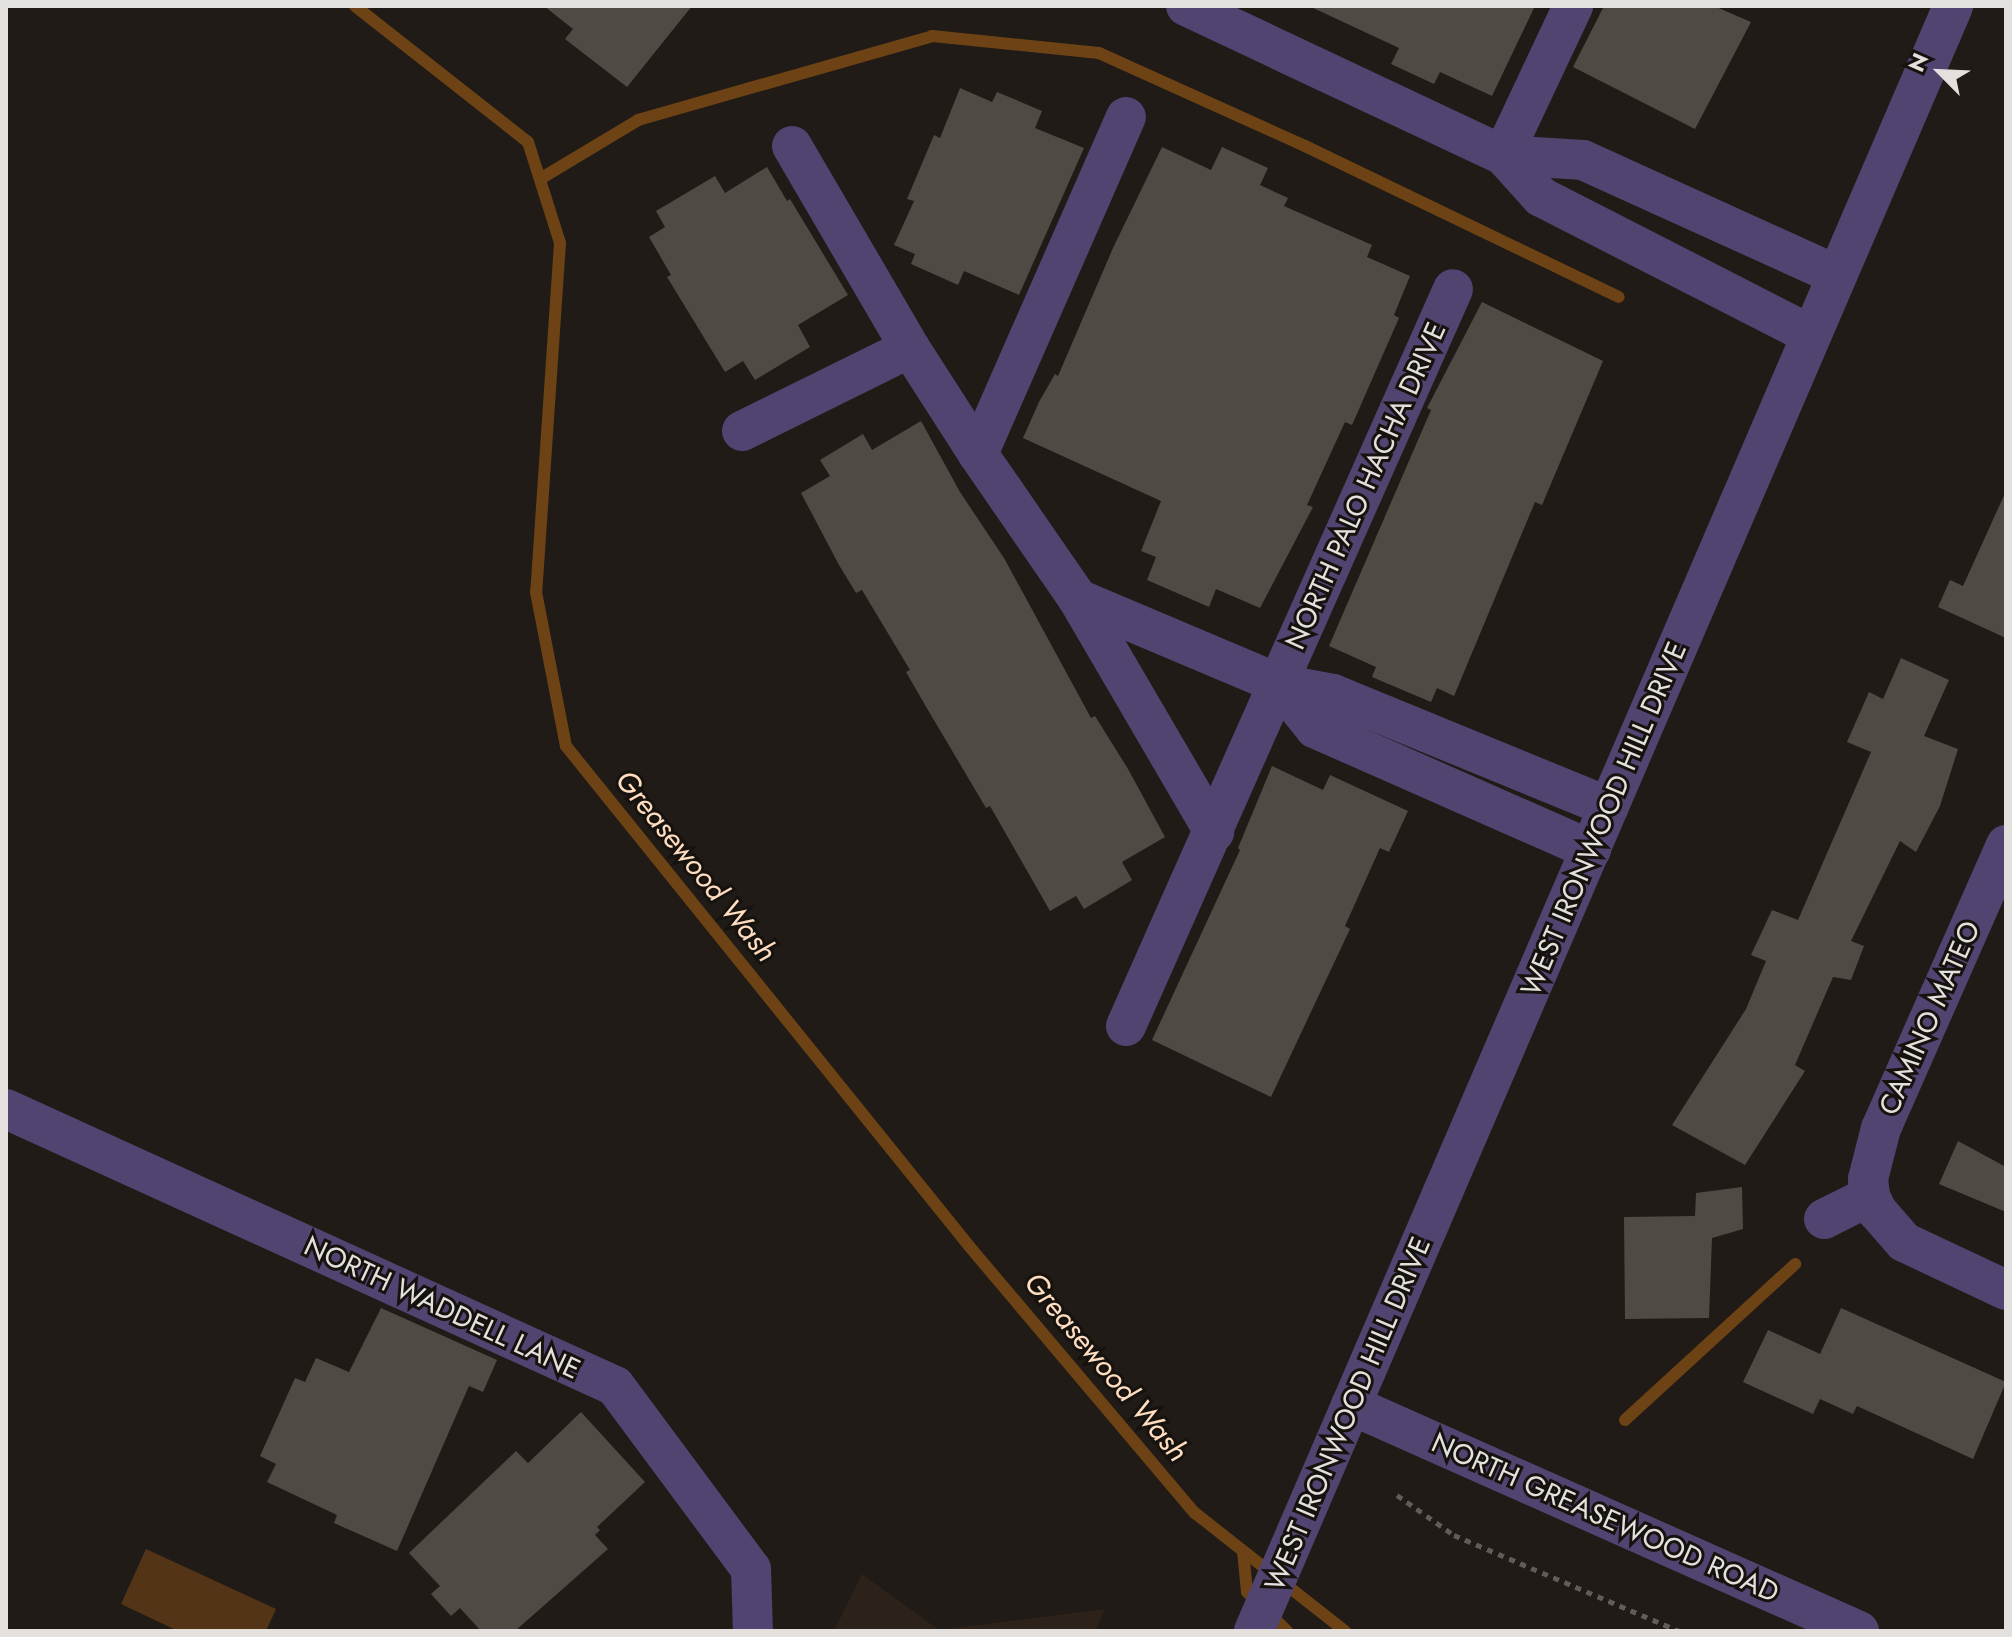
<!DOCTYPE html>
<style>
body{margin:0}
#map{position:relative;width:2012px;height:1637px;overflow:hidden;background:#201b16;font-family:Jost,sans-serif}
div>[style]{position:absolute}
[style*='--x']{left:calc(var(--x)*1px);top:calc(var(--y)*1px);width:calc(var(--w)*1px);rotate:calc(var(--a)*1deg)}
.built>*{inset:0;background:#2c221a}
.green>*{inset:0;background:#533416}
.stream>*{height:12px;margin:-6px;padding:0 6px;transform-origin:6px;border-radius:6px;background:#6d4214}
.building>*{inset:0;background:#504a45}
.path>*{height:5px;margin-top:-2.5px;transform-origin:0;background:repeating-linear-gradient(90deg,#605c57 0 6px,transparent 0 12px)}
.minor>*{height:40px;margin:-20px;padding:0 20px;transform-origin:20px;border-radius:20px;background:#514471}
span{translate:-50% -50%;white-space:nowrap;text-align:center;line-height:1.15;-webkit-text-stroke:6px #16120e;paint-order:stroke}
.street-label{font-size:28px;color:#e3e0dd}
.water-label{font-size:30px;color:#ffddc0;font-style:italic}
.frame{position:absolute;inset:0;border:8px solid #e3e0dd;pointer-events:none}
.north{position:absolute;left:1900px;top:32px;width:80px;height:80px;-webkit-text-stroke:6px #16120e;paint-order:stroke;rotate:294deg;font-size:22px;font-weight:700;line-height:32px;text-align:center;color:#e3e0dd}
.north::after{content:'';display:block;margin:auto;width:28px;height:36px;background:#e3e0dd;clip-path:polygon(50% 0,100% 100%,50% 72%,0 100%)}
</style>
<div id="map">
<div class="built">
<i style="clip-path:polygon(862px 1574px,939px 1630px,1105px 1609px,1095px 1631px,834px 1631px)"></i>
</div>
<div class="green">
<i style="clip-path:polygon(146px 1549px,276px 1609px,266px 1631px,178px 1631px,121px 1604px)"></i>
</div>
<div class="stream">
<i style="--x:355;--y:6;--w:220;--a:38.2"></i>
<i style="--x:528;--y:142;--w:106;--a:72.4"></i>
<i style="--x:560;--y:243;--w:350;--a:93.9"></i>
<i style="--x:536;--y:592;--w:157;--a:79"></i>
<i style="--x:566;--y:746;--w:642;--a:51.13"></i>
<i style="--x:969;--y:1246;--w:350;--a:49.8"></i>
<i style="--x:1195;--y:1513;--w:191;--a:38.2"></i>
<i style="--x:540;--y:179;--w:114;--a:-31"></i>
<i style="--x:638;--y:120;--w:306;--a:-15.9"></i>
<i style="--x:932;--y:36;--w:168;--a:5.8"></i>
<i style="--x:1099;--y:53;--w:226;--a:24.3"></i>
<i style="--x:1305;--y:146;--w:348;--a:25.7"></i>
<i style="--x:1625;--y:1420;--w:231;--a:-42.5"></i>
<i style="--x:1243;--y:1551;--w:41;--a:84.4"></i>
<i style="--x:1247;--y:1592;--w:56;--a:44.3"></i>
</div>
<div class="building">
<i style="clip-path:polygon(544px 6px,692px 6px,627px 87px,565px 39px,573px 29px)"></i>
<i style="clip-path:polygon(1309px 6px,1535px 6px,1492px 96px,1440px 72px,1434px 84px,1391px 64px,1399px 48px)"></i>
<i style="clip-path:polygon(1604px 6px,1714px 6px,1751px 22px,1695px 129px,1573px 67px)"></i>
<i style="clip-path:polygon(960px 88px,992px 102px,997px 92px,1042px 111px,1035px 128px,1084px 148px,1019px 295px,964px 271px,958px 285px,911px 264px,915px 254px,894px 245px,914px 201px,907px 199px,934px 135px,940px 138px)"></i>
<i style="clip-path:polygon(1162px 147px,1211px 170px,1222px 147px,1268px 168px,1260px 185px,1288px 198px,1284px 206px,1372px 245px,1367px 257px,1410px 276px,1394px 315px,1399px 318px,1352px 425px,1345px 422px,1307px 505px,1313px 507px,1260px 608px,1216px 589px,1209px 607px,1147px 580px,1156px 557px,1141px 551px,1161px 501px,1023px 438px,1039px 402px,1055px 374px,1058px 376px,1113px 248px)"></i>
<i style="clip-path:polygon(767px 167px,787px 201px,790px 199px,848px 295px,798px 325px,810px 347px,755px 380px,743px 361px,725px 372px,667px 277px,671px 275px,649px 237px,665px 227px,656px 211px,715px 176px,725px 193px)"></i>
<i style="clip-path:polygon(1482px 302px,1603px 361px,1542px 505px,1535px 502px,1454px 696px,1437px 688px,1431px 702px,1372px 677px,1376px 667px,1329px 646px,1431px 410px,1427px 408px)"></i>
<i style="clip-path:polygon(921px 421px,960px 492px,1004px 558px,1091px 718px,1095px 716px,1128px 769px,1165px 837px,1122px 862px,1132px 880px,1084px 909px,1076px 896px,1050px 911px,990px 806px,986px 808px,925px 705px,906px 672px,910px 670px,862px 590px,856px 593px,839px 565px,801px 493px,830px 476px,820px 460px,863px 434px,872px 450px)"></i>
<i style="clip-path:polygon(2006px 491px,2006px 638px,1938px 607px,1950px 580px,1963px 586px)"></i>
<i style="clip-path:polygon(1901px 658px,1949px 680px,1924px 736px,1958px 749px,1940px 806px,1916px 852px,1900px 841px,1851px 941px,1864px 946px,1851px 980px,1833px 977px,1795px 1065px,1805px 1071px,1745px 1165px,1672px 1125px,1746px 1009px,1766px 961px,1751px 955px,1772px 910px,1798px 920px,1871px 752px,1847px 742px,1869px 692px,1883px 699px)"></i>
<i style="clip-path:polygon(1272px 766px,1323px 790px,1330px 775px,1408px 811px,1389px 852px,1380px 848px,1345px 926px,1350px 929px,1271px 1097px,1152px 1040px,1240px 850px,1238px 848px)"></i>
<i style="clip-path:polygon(1958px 1141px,2006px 1167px,2006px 1212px,1939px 1184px)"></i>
<i style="clip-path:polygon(1742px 1187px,1743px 1229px,1712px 1238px,1709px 1318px,1625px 1319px,1624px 1217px,1695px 1216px,1696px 1193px)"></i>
<i style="clip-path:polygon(381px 1308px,497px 1360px,483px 1392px,469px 1386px,397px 1551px,334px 1523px,337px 1515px,267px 1482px,276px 1464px,260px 1456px,295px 1378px,305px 1382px,316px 1358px,349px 1372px)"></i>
<i style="clip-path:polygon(1841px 1308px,2006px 1382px,1973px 1459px,1857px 1406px,1853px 1414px,1820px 1399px,1813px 1414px,1743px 1382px,1768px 1330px,1820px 1354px)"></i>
<i style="clip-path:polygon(581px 1412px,645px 1482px,597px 1527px,600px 1530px,595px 1535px,608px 1549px,515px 1631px,481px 1631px,460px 1608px,451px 1616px,431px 1594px,440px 1586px,409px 1553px,516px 1451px,528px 1463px)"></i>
</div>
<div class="path">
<i style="--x:1397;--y:1495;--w:70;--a:35.1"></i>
<i style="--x:1454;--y:1535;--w:245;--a:23.1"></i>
</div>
<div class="minor">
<i style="--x:1186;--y:6;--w:350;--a:25.2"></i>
<i style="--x:1503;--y:155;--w:165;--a:-64.8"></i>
<i style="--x:792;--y:146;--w:234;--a:59.7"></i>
<i style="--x:910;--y:348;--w:126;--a:57.3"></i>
<i style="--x:978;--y:454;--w:176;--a:55.4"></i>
<i style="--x:1078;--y:599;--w:218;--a:22.9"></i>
<i style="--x:1811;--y:335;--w:303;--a:-152.9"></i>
<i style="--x:1541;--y:197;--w:57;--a:-132.1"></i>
<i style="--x:1503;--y:155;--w:80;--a:3.6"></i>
<i style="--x:1583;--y:160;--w:278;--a:24.4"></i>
<i style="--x:742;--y:431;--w:187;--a:-26.3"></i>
<i style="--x:978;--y:454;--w:368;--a:-66.3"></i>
<i style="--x:1078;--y:599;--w:270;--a:59.7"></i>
<i style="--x:2006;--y:845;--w:309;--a:113.8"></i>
<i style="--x:1881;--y:1128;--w:53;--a:104.3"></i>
<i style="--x:1868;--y:1179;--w:17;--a:83"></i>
<i style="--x:1870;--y:1196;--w:17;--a:65"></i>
<i style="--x:1877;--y:1211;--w:41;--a:48.9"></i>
<i style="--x:1904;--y:1242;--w:113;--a:25.2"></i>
<i style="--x:1591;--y:850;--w:302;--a:-156.2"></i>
<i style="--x:1315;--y:728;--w:57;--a:-129.3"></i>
<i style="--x:1279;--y:684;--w:55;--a:10.5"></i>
<i style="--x:1333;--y:694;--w:298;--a:22.3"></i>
<i style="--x:1126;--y:1026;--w:806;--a:-66.07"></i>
<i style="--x:6;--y:1109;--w:669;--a:24.46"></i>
<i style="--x:615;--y:1386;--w:228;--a:53.4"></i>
<i style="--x:751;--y:1569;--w:62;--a:88.2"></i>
<i style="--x:1824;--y:1219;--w:51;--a:-26.6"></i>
<i style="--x:1351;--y:1405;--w:556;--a:23.98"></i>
<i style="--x:1254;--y:1631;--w:1769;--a:-66.72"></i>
</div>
<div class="street-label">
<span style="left:1366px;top:486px;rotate:-66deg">NORTH PALO HACHA DRIVE</span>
<span style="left:1604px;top:819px;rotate:-67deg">WEST IRONWOOD HILL DRIVE</span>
<span style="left:1930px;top:1018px;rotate:-66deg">CAMINO MATEO</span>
<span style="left:442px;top:1308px;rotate:25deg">NORTH WADDELL LANE</span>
<span style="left:1348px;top:1414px;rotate:-67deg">WEST IRONWOOD HILL DRIVE</span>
<span style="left:1605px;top:1518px;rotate:24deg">NORTH GREASEWOOD ROAD</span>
</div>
<div class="water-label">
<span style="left:696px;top:866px;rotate:51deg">Greasewood Wash</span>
<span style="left:1106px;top:1367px;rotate:50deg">Greasewood Wash</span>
</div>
<div class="frame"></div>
<div class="north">N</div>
</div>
